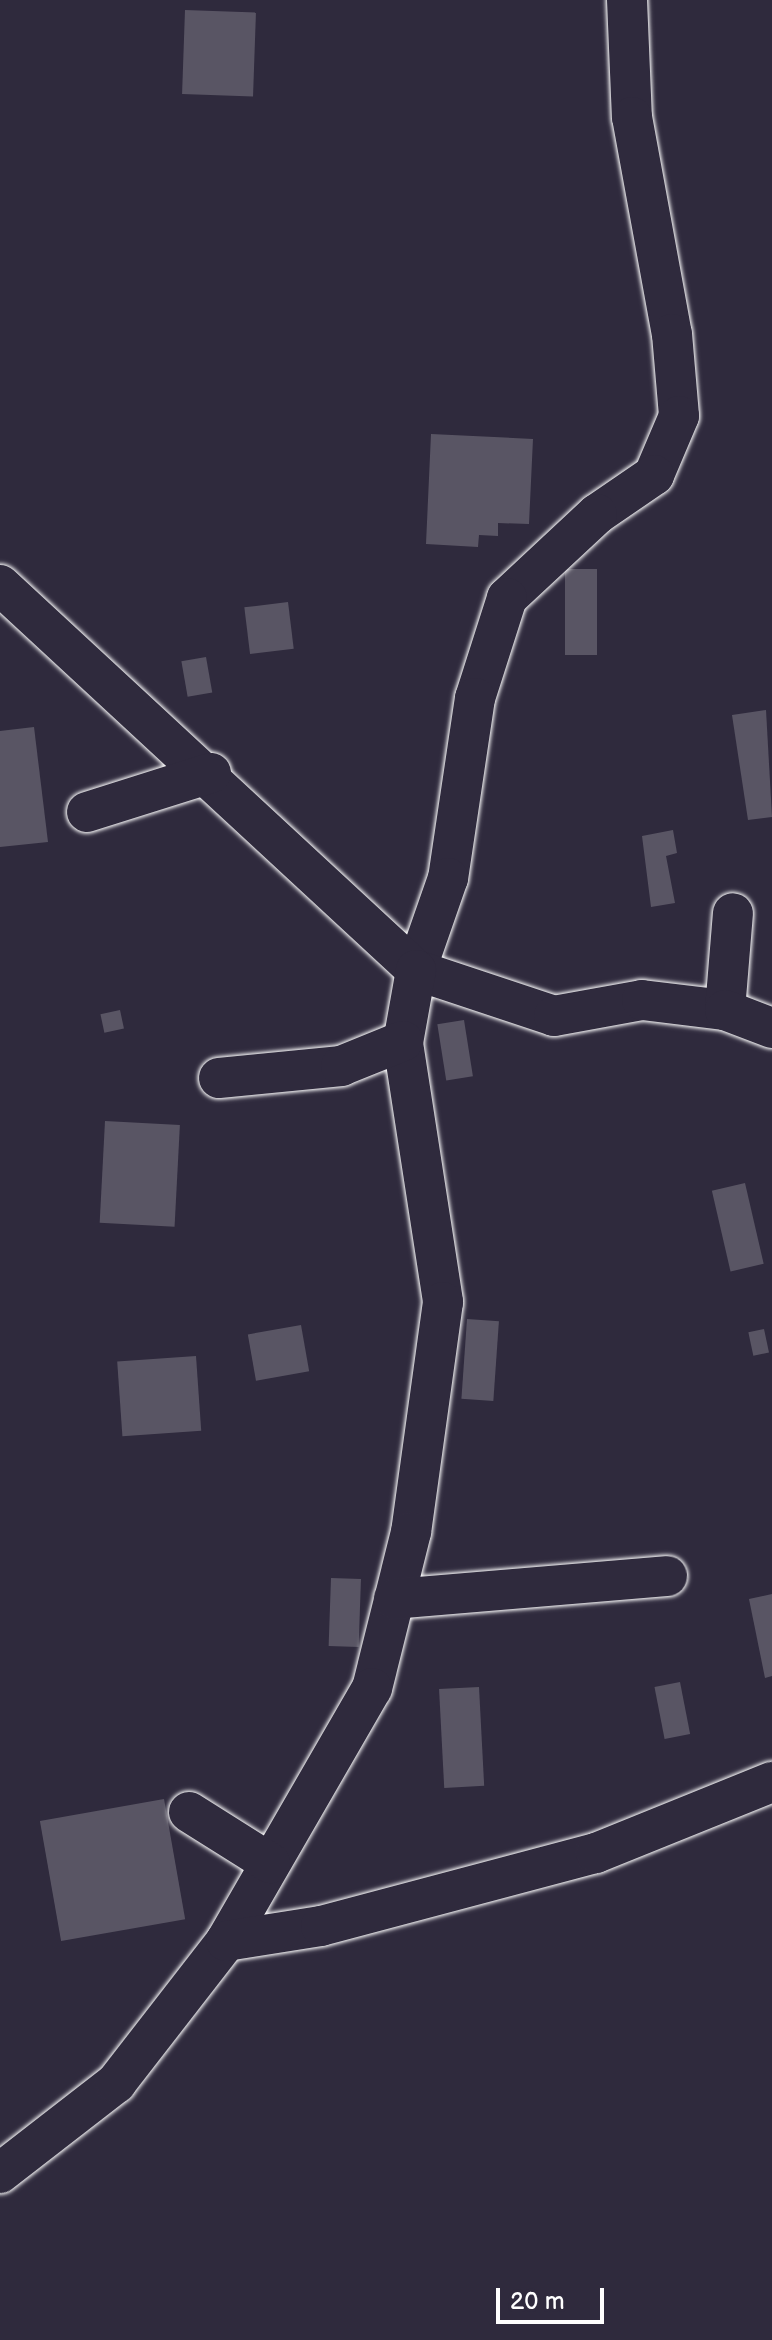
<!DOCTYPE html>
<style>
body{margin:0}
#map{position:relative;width:772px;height:2340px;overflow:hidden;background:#2f2a3d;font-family:"Balsamiq Sans",sans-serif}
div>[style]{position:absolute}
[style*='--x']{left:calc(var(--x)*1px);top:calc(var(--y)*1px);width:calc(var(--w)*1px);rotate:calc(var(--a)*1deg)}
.building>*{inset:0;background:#595564;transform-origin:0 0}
.roads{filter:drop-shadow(0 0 2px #fff) drop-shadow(0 0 2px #fff)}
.minor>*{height:40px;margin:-20px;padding:0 20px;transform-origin:20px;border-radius:20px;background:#2f2a3d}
span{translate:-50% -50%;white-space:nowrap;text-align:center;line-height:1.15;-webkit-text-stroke:7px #2f2a3d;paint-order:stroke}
.scale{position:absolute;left:496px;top:2288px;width:108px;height:36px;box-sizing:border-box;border:4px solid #fff;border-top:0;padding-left:10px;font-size:24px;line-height:28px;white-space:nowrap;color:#fff;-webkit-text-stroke:6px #2f2a3d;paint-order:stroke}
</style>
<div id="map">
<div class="building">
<i style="left:185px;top:10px;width:71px;height:84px;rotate:2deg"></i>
<i style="clip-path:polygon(431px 434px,533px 439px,529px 524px,498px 523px,498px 536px,479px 535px,478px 547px,426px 544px)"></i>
<i style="left:565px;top:569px;width:32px;height:86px"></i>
<i style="left:288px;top:602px;width:47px;height:44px;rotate:83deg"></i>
<i style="left:206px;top:657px;width:36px;height:25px;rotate:80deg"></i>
<i style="clip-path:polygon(766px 710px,772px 817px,748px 820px,732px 715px)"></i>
<i style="clip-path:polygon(34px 727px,48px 842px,0 847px,0 731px)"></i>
<i style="clip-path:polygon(673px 830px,677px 853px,666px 856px,675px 903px,651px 907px,642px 836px)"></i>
<i style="left:120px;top:1010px;width:19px;height:20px;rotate:78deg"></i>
<i style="left:464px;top:1020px;width:57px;height:27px;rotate:81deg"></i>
<i style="left:105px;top:1121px;width:75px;height:102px;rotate:3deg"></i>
<i style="left:745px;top:1183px;width:83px;height:34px;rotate:77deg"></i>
<i style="left:467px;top:1319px;width:32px;height:80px;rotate:4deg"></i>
<i style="left:301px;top:1325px;width:47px;height:54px;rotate:80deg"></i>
<i style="left:764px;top:1329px;width:24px;height:16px;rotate:78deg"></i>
<i style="left:196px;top:1356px;width:75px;height:79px;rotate:86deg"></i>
<i style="left:331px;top:1578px;width:30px;height:68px;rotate:2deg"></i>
<i style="clip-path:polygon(772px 1594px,772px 1676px,765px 1678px,749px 1599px)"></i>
<i style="left:680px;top:1682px;width:53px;height:26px;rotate:79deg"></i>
<i style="left:479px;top:1687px;width:99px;height:40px;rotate:87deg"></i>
<i style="left:164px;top:1799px;width:122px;height:126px;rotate:80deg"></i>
</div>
<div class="roads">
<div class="minor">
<i style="--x:627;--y:0;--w:117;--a:87.6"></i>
<i style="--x:632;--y:117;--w:221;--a:79.6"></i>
<i style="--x:672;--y:334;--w:82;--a:85.1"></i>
<i style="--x:679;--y:416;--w:64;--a:113"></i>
<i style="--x:654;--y:475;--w:69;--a:145.6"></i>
<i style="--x:597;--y:514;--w:123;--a:137"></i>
<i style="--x:507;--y:598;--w:105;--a:107.7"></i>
<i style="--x:475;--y:698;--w:182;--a:98.5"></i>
<i style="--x:448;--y:878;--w:97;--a:109.2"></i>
<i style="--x:416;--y:970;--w:145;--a:18.4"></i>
<i style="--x:554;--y:1016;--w:89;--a:-10.3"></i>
<i style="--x:642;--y:1000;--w:84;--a:6.9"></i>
<i style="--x:725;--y:1010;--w:97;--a:-85.3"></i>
<i style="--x:0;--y:585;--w:567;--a:42.78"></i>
<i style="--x:416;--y:970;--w:74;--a:100.1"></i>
<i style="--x:403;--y:1043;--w:262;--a:81.2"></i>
<i style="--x:443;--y:1302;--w:232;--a:97.9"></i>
<i style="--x:411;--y:1532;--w:161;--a:104"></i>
<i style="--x:372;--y:1688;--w:292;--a:120"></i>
<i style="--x:87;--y:812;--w:130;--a:-17.5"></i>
<i style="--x:725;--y:1010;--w:50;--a:21"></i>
<i style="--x:219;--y:1078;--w:123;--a:-5.6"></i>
<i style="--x:341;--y:1066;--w:67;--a:-22"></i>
<i style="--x:394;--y:1599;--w:274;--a:-4.8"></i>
<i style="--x:189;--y:1812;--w:96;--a:32.2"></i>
<i style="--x:0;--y:2173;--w:147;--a:-37.8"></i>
<i style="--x:116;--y:2083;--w:180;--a:-52.2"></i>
<i style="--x:226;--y:1941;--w:96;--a:-9"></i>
<i style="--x:321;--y:1926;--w:285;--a:-14.9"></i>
<i style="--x:596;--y:1853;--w:190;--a:-22"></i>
</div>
</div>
<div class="scale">20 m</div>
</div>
